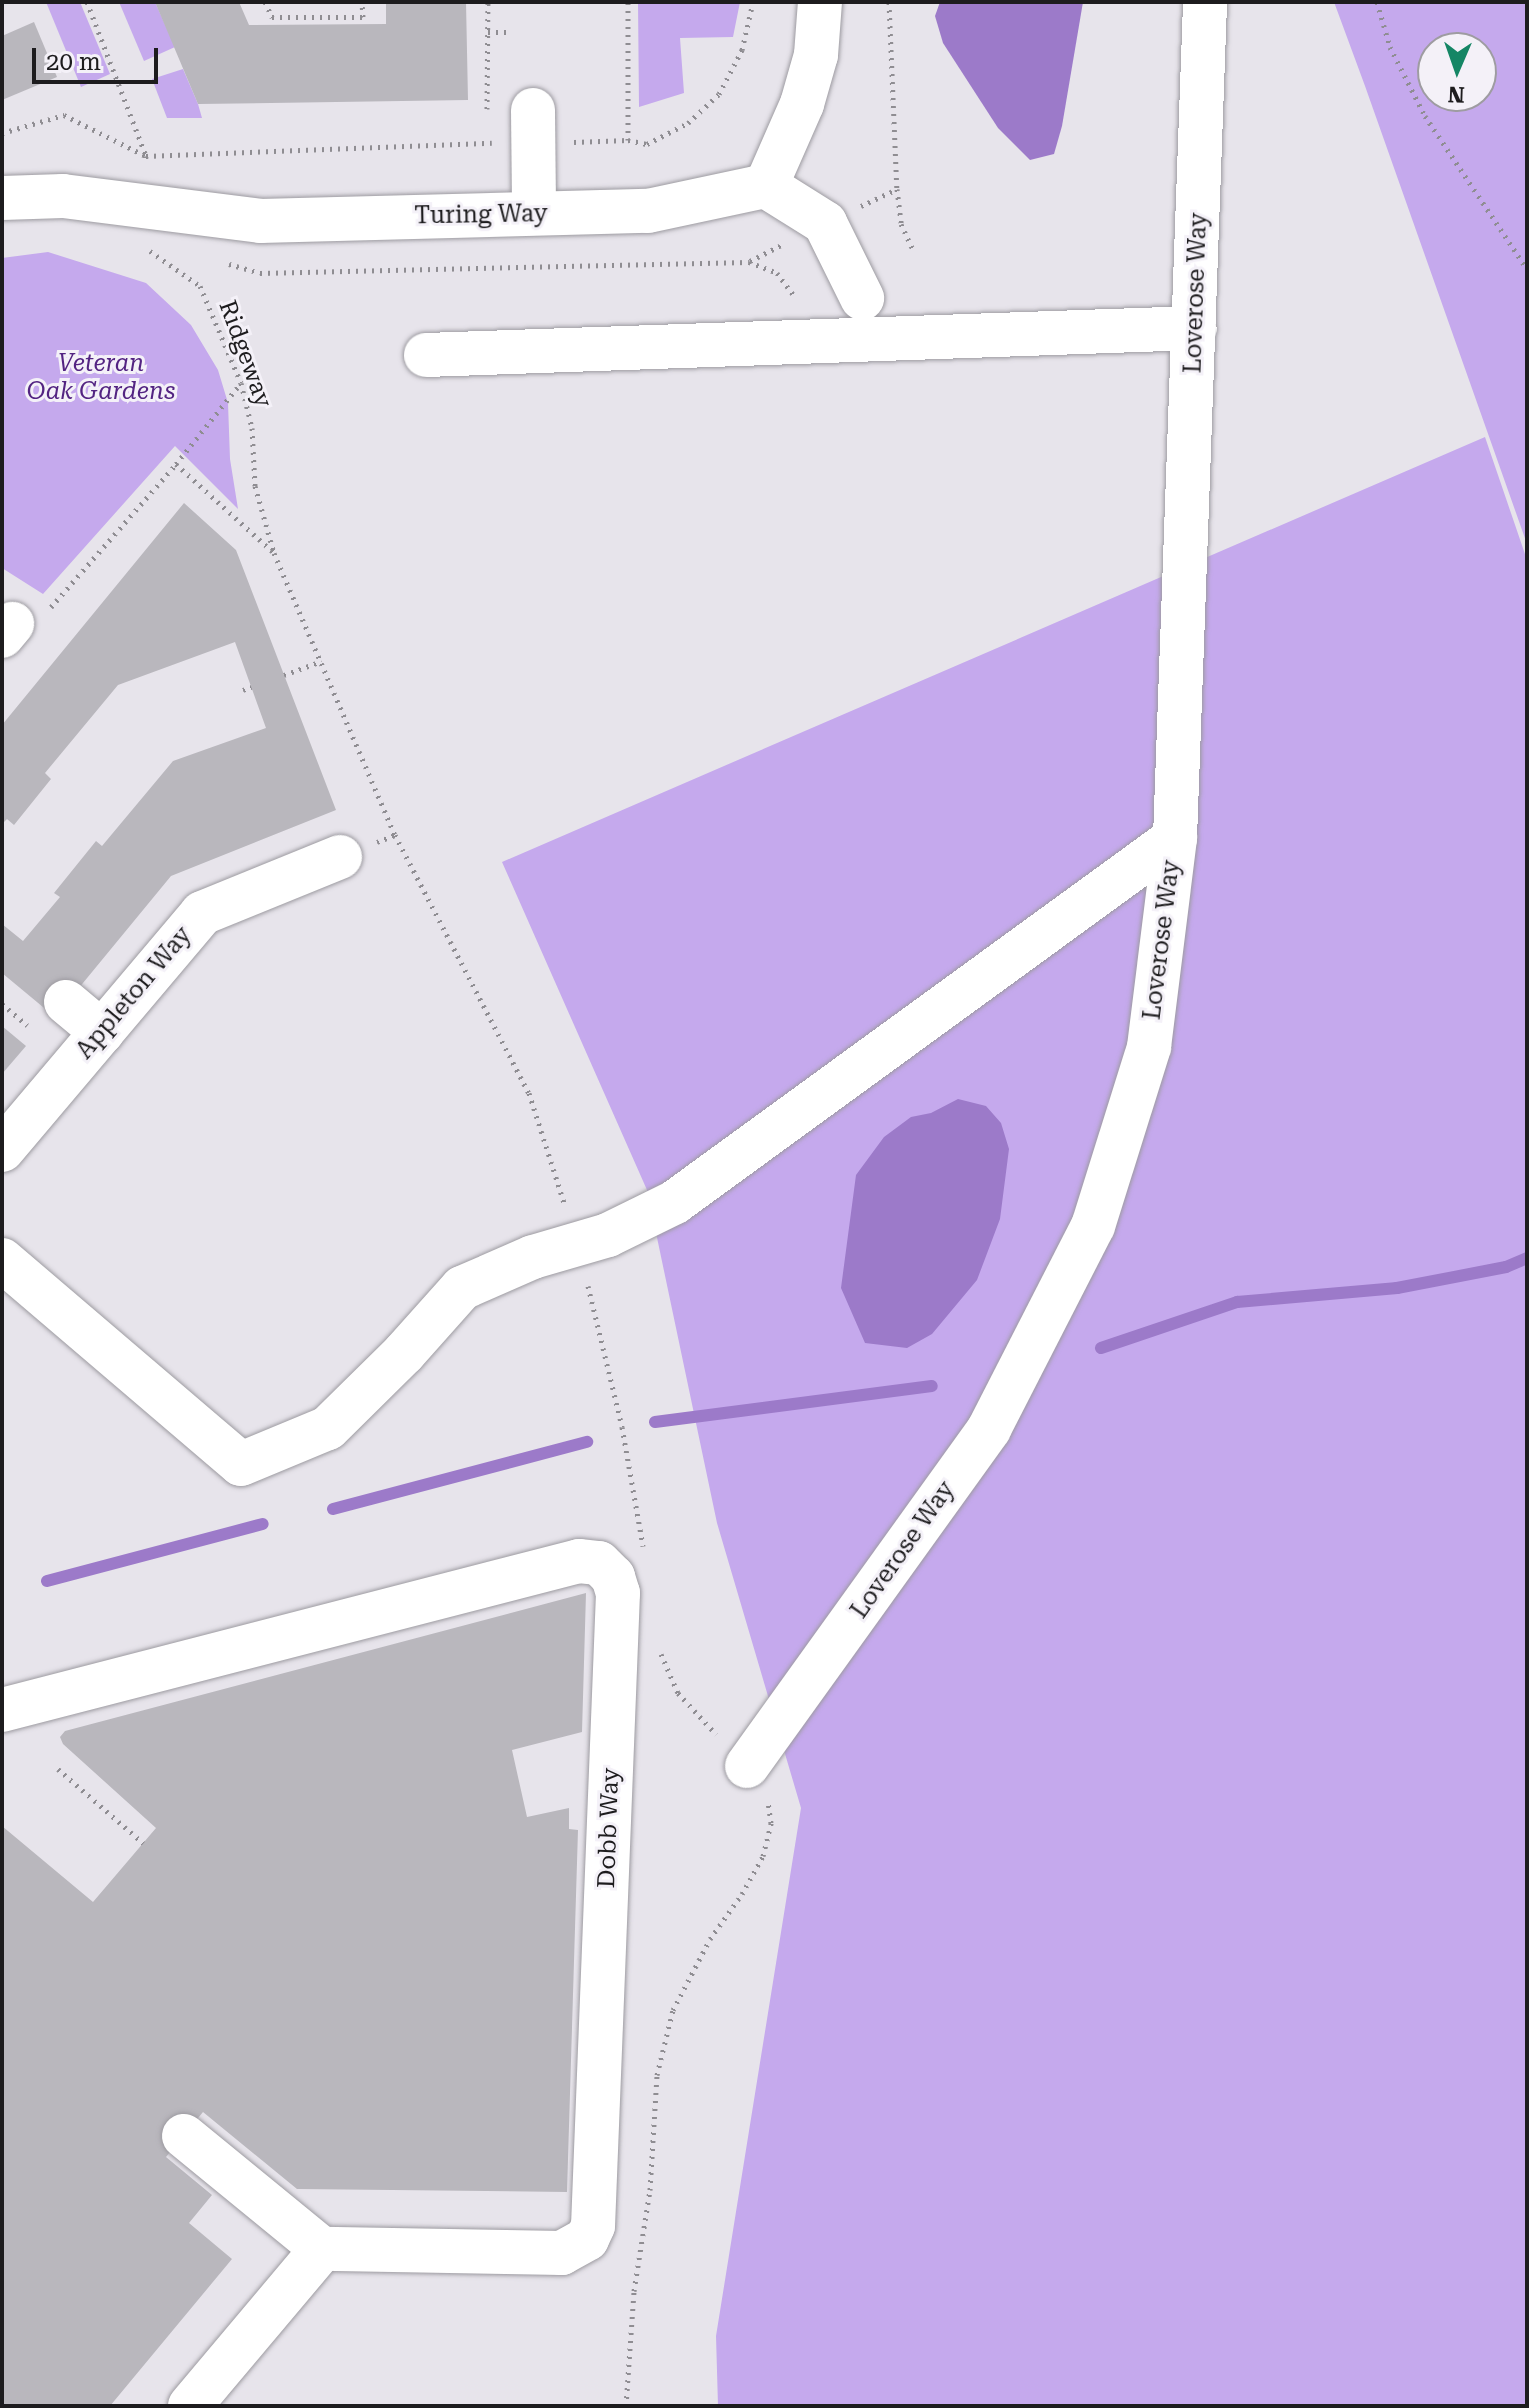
<!DOCTYPE html>
<style>
body{margin:0}
#map{position:relative;width:1529px;height:2408px;overflow:hidden;background:#e7e4eb;font-family:"Roboto Serif",serif}
div>[style]{position:absolute}
[style*='--x']{left:calc(var(--x)*1px);top:calc(var(--y)*1px);width:calc(var(--w)*1px);rotate:calc(var(--a)*1deg)}
.green>*{inset:0;background:#c5a9ed}
.water>*{inset:0;background:#9c7ac9}
.stream>*{height:12px;margin:-6px;padding:0 6px;transform-origin:6px;border-radius:6px;background:#9c7ac9}
.building>*{inset:0;background:#b9b7bd}
.path>*{height:5px;margin-top:-2.5px;transform-origin:0;background:repeating-linear-gradient(90deg,#8f8d92 0 2px,transparent 0 8px)}
.roads{filter:drop-shadow(0 0 2px #9d9ba1) drop-shadow(0 0 2px #9d9ba1)}
.minor>*{height:44px;margin:-22px;padding:0 22px;transform-origin:22px;border-radius:22px;background:#fff}
span{translate:-50% -50%;white-space:nowrap;text-align:center;line-height:1.15;-webkit-text-stroke:6px #f4f1f8;paint-order:stroke}
.street-label{font-size:24px;color:#1d1c1e}
.park-label{font-size:24px;color:#532482;font-style:italic}
.frame{position:absolute;inset:0;border:4px solid #1d1c1e;pointer-events:none}
.north{position:absolute;left:1417px;top:32px;width:80px;height:80px;box-sizing:border-box;background:#f4f1f8;border:2px solid #9e9ca1;border-radius:50%;rotate:182deg;font-size:22px;font-weight:700;line-height:32px;text-align:center;color:#1d1c1e}
.north::after{content:'';display:block;margin:auto;width:28px;height:36px;background:#158665;clip-path:polygon(50% 0,100% 100%,50% 72%,0 100%)}
.scale{position:absolute;left:32px;top:48px;width:126px;height:36px;box-sizing:border-box;border:4px solid #1d1c1e;border-top:0;padding-left:10px;font-size:24px;line-height:28px;white-space:nowrap;color:#1d1c1e;-webkit-text-stroke:6px #f4f1f8;paint-order:stroke}
</style>
<div id="map">
<div class="green">
<i style="clip-path:polygon(46px 2px,80px 2px,110px 74px,81px 87px)"></i>
<i style="clip-path:polygon(119px 2px,155px 2px,175px 47px,144px 61px)"></i>
<i style="clip-path:polygon(638px 2px,740px 2px,733px 37px,680px 38px,684px 93px,639px 107px)"></i>
<i style="clip-path:polygon(evenodd,1334px 2px,1527px 2px,1527px 544px,1365px 86px,1334px 2px,1433px 48px,1481px 48px,1481px 96px,1433px 96px,1433px 48px)"></i>
<i style="clip-path:polygon(183px 69px,198px 104px,202px 118px,167px 118px,152px 79px)"></i>
<i style="clip-path:polygon(48px 252px,146px 283px,191px 325px,218px 370px,228px 403px,230px 459px,238px 509px,175px 446px,43px 594px,2px 568px,2px 258px)"></i>
<i style="clip-path:polygon(1485px 437px,1527px 560px,1527px 2406px,718px 2406px,716px 2336px,801px 1808px,717px 1523px,647px 1190px,502px 862px)"></i>
</div>
<div class="water">
<i style="clip-path:polygon(940px 2px,1083px 2px,1062px 126px,1054px 154px,1030px 160px,998px 128px,943px 43px,935px 16px)"></i>
<i style="clip-path:polygon(958px 1099px,986px 1106px,1001px 1123px,1009px 1149px,1000px 1219px,977px 1280px,932px 1334px,907px 1348px,865px 1343px,841px 1288px,856px 1175px,884px 1137px,911px 1117px,931px 1113px)"></i>
</div>
<div class="stream">
<i style="--x:1101;--y:1348;--w:144;--a:-18.7"></i>
<i style="--x:1237;--y:1302;--w:161;--a:-5"></i>
<i style="--x:1397;--y:1288;--w:111;--a:-10.9"></i>
<i style="--x:1506;--y:1267;--w:23;--a:-23"></i>
<i style="--x:655;--y:1422;--w:279;--a:-7.4"></i>
<i style="--x:333;--y:1509;--w:263;--a:-14.8"></i>
<i style="--x:47;--y:1581;--w:223;--a:-14.8"></i>
</div>
<div class="building">
<i style="clip-path:polygon(155px 2px,239px 2px,249px 25px,386px 24px,386px 2px,466px 2px,468px 100px,198px 104px)"></i>
<i style="clip-path:polygon(34px 22px,57px 77px,2px 100px,2px 36px)"></i>
<i style="clip-path:polygon(184px 503px,236px 550px,336px 810px,171px 876px,55px 1017px,2px 973px,2px 924px,23px 941px,60px 897px,54px 893px,96px 841px,102px 846px,173px 761px,266px 728px,235px 642px,118px 685px,45px 773px,51px 779px,14px 825px,7px 819px,2px 824px,2px 725px)"></i>
<i style="clip-path:polygon(2px 1026px,26px 1046px,2px 1074px)"></i>
<i style="clip-path:polygon(586px 1593px,582px 1732px,512px 1750px,527px 1817px,569px 1808px,569px 1829px,578px 1830px,567px 2192px,297px 2189px,203px 2112px,166px 2157px,212px 2195px,189px 2223px,232px 2259px,110px 2406px,2px 2406px,2px 1826px,93px 1902px,156px 1828px,63px 1744px,60px 1737px,65px 1731px)"></i>
</div>
<div class="path">
<i style="--x:87;--y:2;--w:165;--a:69"></i>
<i style="--x:146;--y:156;--w:7;--a:98"></i>
<i style="--x:265;--y:2;--w:17;--a:65"></i>
<i style="--x:272;--y:17;--w:91;--a:0"></i>
<i style="--x:363;--y:17;--w:15;--a:-94"></i>
<i style="--x:889;--y:2;--w:187;--a:87.6"></i>
<i style="--x:897;--y:189;--w:35;--a:83"></i>
<i style="--x:901;--y:224;--w:29;--a:65"></i>
<i style="--x:1377;--y:2;--w:47;--a:73.9"></i>
<i style="--x:1390;--y:47;--w:77;--a:63.1"></i>
<i style="--x:1425;--y:116;--w:184;--a:56.3"></i>
<i style="--x:488;--y:32;--w:23;--a:0"></i>
<i style="--x:487;--y:109;--w:107;--a:-89.5"></i>
<i style="--x:2;--y:133;--w:65;--a:-16.2"></i>
<i style="--x:64;--y:115;--w:92;--a:26.6"></i>
<i style="--x:146;--y:156;--w:346;--a:-2.2"></i>
<i style="--x:628;--y:140;--w:138;--a:-90"></i>
<i style="--x:574;--y:142;--w:54;--a:-2.1"></i>
<i style="--x:628;--y:140;--w:19;--a:12"></i>
<i style="--x:647;--y:144;--w:46;--a:-27.1"></i>
<i style="--x:688;--y:123;--w:42;--a:-43.1"></i>
<i style="--x:719;--y:94;--w:50;--a:-62.4"></i>
<i style="--x:742;--y:50;--w:49;--a:-77.1"></i>
<i style="--x:861;--y:206;--w:40;--a:-25"></i>
<i style="--x:150;--y:251;--w:61;--a:35"></i>
<i style="--x:200;--y:286;--w:105;--a:67.1"></i>
<i style="--x:241;--y:383;--w:46;--a:76.3"></i>
<i style="--x:252;--y:428;--w:58;--a:87"></i>
<i style="--x:255;--y:486;--w:70;--a:74.2"></i>
<i style="--x:274;--y:553;--w:307;--a:66.8"></i>
<i style="--x:395;--y:835;--w:291;--a:62.6"></i>
<i style="--x:529;--y:1093;--w:115;--a:72.3"></i>
<i style="--x:750;--y:261;--w:35;--a:-27"></i>
<i style="--x:229;--y:264;--w:32;--a:16"></i>
<i style="--x:260;--y:273;--w:489;--a:-1.3"></i>
<i style="--x:749;--y:262;--w:30;--a:21"></i>
<i style="--x:777;--y:273;--w:30;--a:53"></i>
<i style="--x:176;--y:464;--w:131;--a:42.2"></i>
<i style="--x:51;--y:607;--w:190;--a:-48.8"></i>
<i style="--x:176;--y:464;--w:104;--a:-51.3"></i>
<i style="--x:284;--y:675;--w:40;--a:-20.2"></i>
<i style="--x:243;--y:690;--w:9;--a:-21"></i>
<i style="--x:377;--y:842;--w:19;--a:-21"></i>
<i style="--x:2;--y:1004;--w:33;--a:40"></i>
<i style="--x:588;--y:1286;--w:145;--a:76.4"></i>
<i style="--x:622;--y:1427;--w:121;--a:80"></i>
<i style="--x:661;--y:1654;--w:43;--a:66.4"></i>
<i style="--x:678;--y:1693;--w:56;--a:47.2"></i>
<i style="--x:58;--y:1769;--w:113;--a:41"></i>
<i style="--x:626;--y:2406;--w:115;--a:-86"></i>
<i style="--x:634;--y:2291;--w:102;--a:-81"></i>
<i style="--x:650;--y:2190;--w:115;--a:-86.5"></i>
<i style="--x:657;--y:2075;--w:67;--a:-76.2"></i>
<i style="--x:673;--y:2010;--w:80;--a:-62.5"></i>
<i style="--x:710;--y:1939;--w:55;--a:-54.6"></i>
<i style="--x:742;--y:1894;--w:43;--a:-61.1"></i>
<i style="--x:763;--y:1856;--w:34;--a:-76"></i>
<i style="--x:771;--y:1823;--w:22;--a:-98"></i>
</div>
<div class="roads">
<div class="minor">
<i style="--x:533;--y:110;--w:103;--a:89.4"></i>
<i style="--x:766;--y:186;--w:70;--a:32.1"></i>
<i style="--x:825;--y:223;--w:84;--a:63.7"></i>
<i style="--x:2;--y:198;--w:61;--a:-1.9"></i>
<i style="--x:63;--y:196;--w:199;--a:7.2"></i>
<i style="--x:260;--y:221;--w:388;--a:-1.5"></i>
<i style="--x:648;--y:211;--w:121;--a:-12"></i>
<i style="--x:766;--y:186;--w:90;--a:-66.3"></i>
<i style="--x:802;--y:104;--w:51;--a:-74.1"></i>
<i style="--x:816;--y:55;--w:53;--a:-85.7"></i>
<i style="--x:426;--y:355;--w:769;--a:-2.01"></i>
<i style="--x:2;--y:636;--w:16;--a:-50"></i>
<i style="--x:66;--y:1002;--w:47;--a:39.8"></i>
<i style="--x:2;--y:1150;--w:310;--a:-49.8"></i>
<i style="--x:202;--y:913;--w:149;--a:-22.1"></i>
<i style="--x:2;--y:1260;--w:314;--a:40.5"></i>
<i style="--x:241;--y:1464;--w:94;--a:-22.5"></i>
<i style="--x:328;--y:1428;--w:107;--a:-44.6"></i>
<i style="--x:404;--y:1353;--w:87;--a:-48.3"></i>
<i style="--x:462;--y:1288;--w:77;--a:-23.6"></i>
<i style="--x:533;--y:1257;--w:78;--a:-16.3"></i>
<i style="--x:608;--y:1235;--w:75;--a:-26.2"></i>
<i style="--x:675;--y:1202;--w:618;--a:-36.05"></i>
<i style="--x:2;--y:1710;--w:596;--a:-14.48"></i>
<i style="--x:579;--y:1561;--w:20;--a:6"></i>
<i style="--x:599;--y:1563;--w:20;--a:45"></i>
<i style="--x:613;--y:1577;--w:17;--a:73"></i>
<i style="--x:618;--y:1593;--w:633;--a:92.26"></i>
<i style="--x:593;--y:2226;--w:14;--a:115"></i>
<i style="--x:587;--y:2239;--w:29;--a:151"></i>
<i style="--x:562;--y:2253;--w:240;--a:-179"></i>
<i style="--x:322;--y:2249;--w:205;--a:130.1"></i>
<i style="--x:747;--y:1766;--w:415;--a:-54.3"></i>
<i style="--x:989;--y:1429;--w:228;--a:-62.9"></i>
<i style="--x:1093;--y:1226;--w:188;--a:-72.6"></i>
<i style="--x:1149;--y:1047;--w:211;--a:-82.9"></i>
<i style="--x:1175;--y:838;--w:837;--a:-87.94"></i>
<i style="--x:184;--y:2136;--w:178;--a:39.3"></i>
</div>
</div>
<div class="street-label">
<span style="left:481px;top:215px;rotate:-1deg">Turing Way</span>
<span style="left:1196px;top:293px;rotate:-88deg">Loverose Way</span>
<span style="left:245px;top:354px;rotate:70deg">Ridgeway</span>
<span style="left:1162px;top:940px;rotate:-83deg">Loverose Way</span>
<span style="left:134px;top:993px;rotate:-50deg">Appleton Way</span>
<span style="left:903px;top:1550px;rotate:-55deg">Loverose Way</span>
<span style="left:609px;top:1828px;rotate:-88deg">Dobb Way</span>
</div>
<div class="park-label">
<span style="left:101px;top:378px">Veteran<br>Oak Gardens</span>
</div>
<div class="frame"></div>
<div class="north">N</div>
<div class="scale">20 m</div>
</div>
